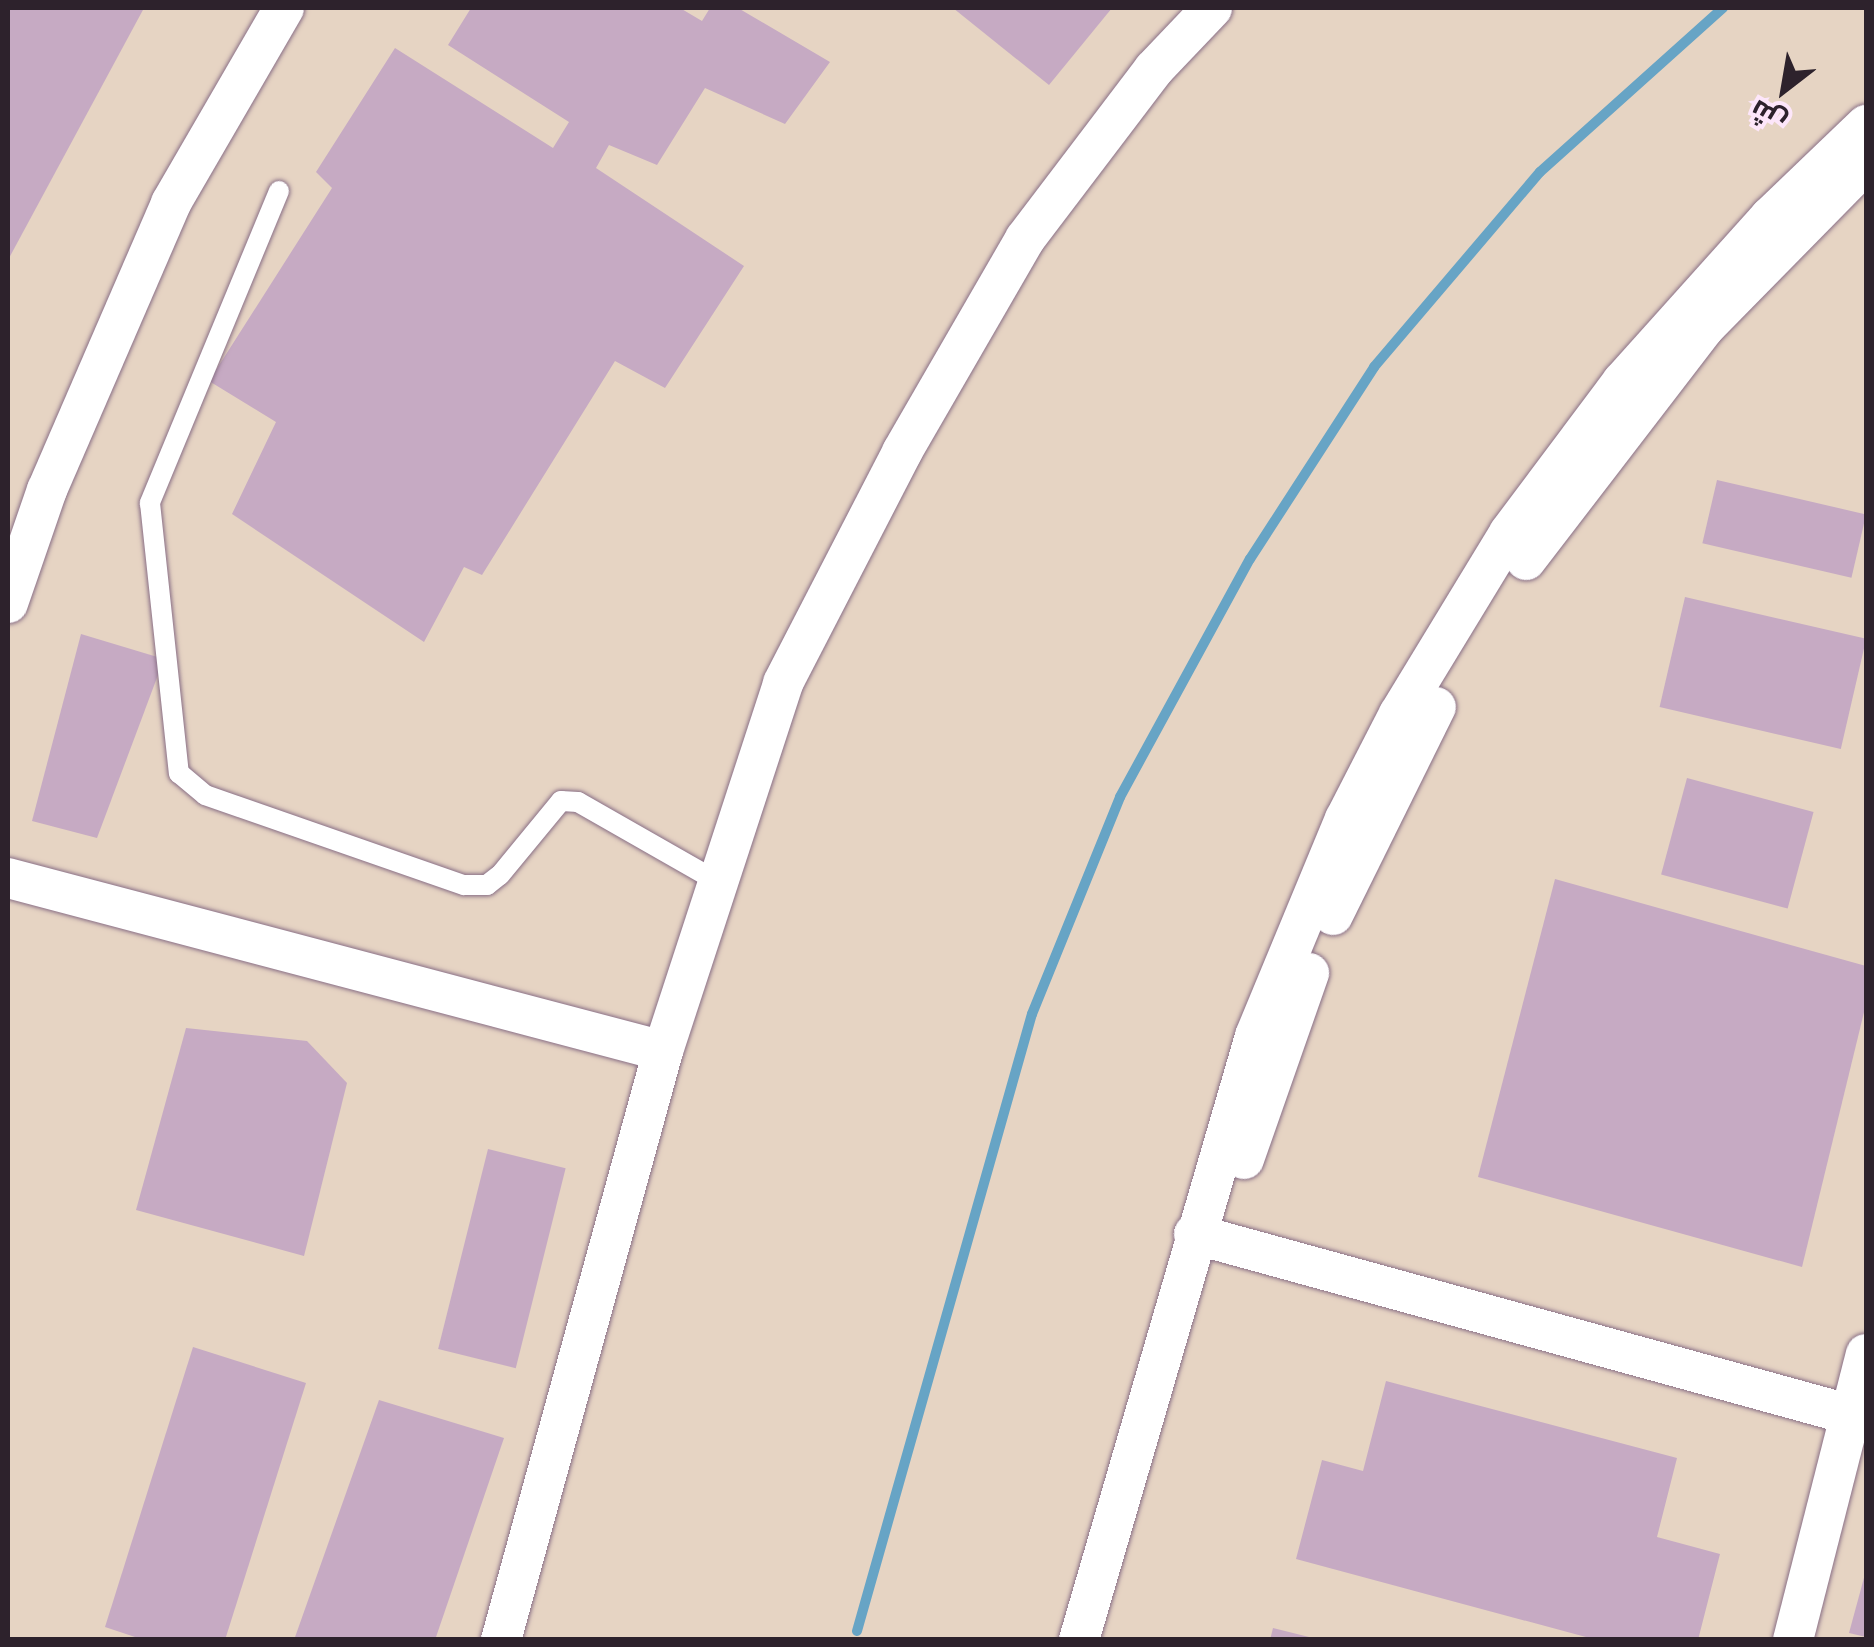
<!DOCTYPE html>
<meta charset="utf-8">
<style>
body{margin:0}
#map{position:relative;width:1874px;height:1647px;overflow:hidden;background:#f4d6f0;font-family:Roboto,Cairo,sans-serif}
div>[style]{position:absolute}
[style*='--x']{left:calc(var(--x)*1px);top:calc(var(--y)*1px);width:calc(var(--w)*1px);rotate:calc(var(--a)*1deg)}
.industrial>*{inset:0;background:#e6d4c3;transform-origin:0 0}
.stream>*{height:10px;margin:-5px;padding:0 5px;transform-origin:5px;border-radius:5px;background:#67a4c5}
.building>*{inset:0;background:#c6aac3;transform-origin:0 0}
.roads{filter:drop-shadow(0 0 2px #896f86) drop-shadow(0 0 2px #896f86)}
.lane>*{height:20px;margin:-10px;padding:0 10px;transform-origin:10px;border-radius:10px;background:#fff}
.street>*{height:40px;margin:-20px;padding:0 20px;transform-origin:20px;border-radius:20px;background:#fff}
span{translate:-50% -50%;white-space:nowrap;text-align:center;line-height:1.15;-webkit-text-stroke:8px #fde6fa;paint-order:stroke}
.frame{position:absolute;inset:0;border:10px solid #2d222c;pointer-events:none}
.north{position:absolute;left:1734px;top:40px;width:100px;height:100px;-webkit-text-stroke:8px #fde6fa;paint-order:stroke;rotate:211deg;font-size:28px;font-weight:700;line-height:40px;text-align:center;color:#2d222c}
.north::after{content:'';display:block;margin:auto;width:35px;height:45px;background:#2d222c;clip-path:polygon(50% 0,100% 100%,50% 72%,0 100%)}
</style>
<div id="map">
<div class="industrial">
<i style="left:8px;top:8px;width:1858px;height:1631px"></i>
</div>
<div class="stream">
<i style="--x:857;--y:1631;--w:641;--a:-74.17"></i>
<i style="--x:1032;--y:1014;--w:234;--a:-67.9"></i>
<i style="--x:1120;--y:797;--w:271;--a:-61.4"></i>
<i style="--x:1250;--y:559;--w:229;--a:-57.1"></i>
<i style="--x:1374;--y:367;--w:256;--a:-49.6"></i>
<i style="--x:1540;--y:172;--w:246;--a:-41.9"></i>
</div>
<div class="building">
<i style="clip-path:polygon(8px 8px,144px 8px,8px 260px)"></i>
<i style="clip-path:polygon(471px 8px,680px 8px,702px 21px,710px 8px,738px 8px,830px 62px,785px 124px,705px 88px,657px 165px,609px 145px,596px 168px,744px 266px,665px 388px,615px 361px,482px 575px,464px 567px,424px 642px,232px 514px,276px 422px,209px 381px,332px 188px,316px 172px,395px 48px,553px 148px,569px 122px,448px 45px)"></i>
<i style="clip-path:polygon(953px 8px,1112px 8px,1049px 85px)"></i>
<i style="left:1717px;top:480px;width:153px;height:65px;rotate:13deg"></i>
<i style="left:1685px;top:597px;width:186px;height:113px;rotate:13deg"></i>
<i style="clip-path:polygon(81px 634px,164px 659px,97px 838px,32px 821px)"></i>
<i style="left:1687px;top:778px;width:131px;height:100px;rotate:15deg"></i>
<i style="clip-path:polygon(1555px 879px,1866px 966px,1866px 1004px,1802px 1267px,1478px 1177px)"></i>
<i style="clip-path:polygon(186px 1028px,307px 1041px,347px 1083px,304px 1256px,136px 1210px)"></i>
<i style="left:488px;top:1149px;width:80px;height:206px;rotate:14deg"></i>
<i style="clip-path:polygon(193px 1347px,306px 1383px,225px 1640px,144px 1640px,105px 1627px)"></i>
<i style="clip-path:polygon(1386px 1381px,1677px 1458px,1657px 1537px,1720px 1554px,1698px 1640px,1597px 1640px,1296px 1559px,1322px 1460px,1363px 1471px)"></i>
<i style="clip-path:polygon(379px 1400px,504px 1438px,435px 1640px,294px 1640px)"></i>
<i style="clip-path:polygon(1865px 1574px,1866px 1574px,1866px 1637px,1849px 1633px)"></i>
<i style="clip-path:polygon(1273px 1628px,1313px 1638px,1312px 1640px,1270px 1640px)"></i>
</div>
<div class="roads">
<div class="lane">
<i style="--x:279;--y:191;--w:338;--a:112.5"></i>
<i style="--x:150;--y:503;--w:272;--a:83.9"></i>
<i style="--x:179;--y:773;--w:34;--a:40"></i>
<i style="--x:205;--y:795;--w:274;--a:19.2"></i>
<i style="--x:464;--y:885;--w:23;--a:0"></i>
<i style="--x:487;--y:885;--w:16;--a:-38"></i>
<i style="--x:500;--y:875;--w:96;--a:-50.5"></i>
<i style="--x:561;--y:801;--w:17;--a:3"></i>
<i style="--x:578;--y:802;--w:161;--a:29.7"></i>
</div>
<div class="street">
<i style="--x:1526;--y:560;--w:292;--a:-52.5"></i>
<i style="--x:1704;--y:328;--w:231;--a:-45.5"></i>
<i style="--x:8;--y:603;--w:120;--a:-71"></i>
<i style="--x:47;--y:490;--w:313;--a:-66.6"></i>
<i style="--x:171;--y:203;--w:225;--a:-59.9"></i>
<i style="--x:8;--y:878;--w:677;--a:14.8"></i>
<i style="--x:1333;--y:915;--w:232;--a:-63.7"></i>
<i style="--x:1244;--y:1159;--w:197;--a:-70.7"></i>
<i style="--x:1194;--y:1234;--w:697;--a:15.39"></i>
<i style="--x:501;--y:1640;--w:611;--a:-74.62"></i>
<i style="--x:663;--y:1051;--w:387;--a:-71.9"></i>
<i style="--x:783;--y:683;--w:260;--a:-62.7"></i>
<i style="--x:902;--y:452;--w:246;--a:-60"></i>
<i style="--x:1025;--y:239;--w:213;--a:-52.8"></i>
<i style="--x:1154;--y:69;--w:84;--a:-46.4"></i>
<i style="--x:1079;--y:1640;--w:629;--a:-73.75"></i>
<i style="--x:1255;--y:1036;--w:235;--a:-67.5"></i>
<i style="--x:1345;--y:819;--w:118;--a:-62.8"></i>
<i style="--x:1399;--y:714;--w:212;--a:-58.7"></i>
<i style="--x:1509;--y:533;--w:189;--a:-53.2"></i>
<i style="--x:1622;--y:382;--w:222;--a:-48.1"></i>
<i style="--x:1770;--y:217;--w:133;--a:-43.8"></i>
<i style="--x:1793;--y:1640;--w:295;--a:-75.7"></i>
</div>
</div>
<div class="frame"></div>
<div class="north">ش</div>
</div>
